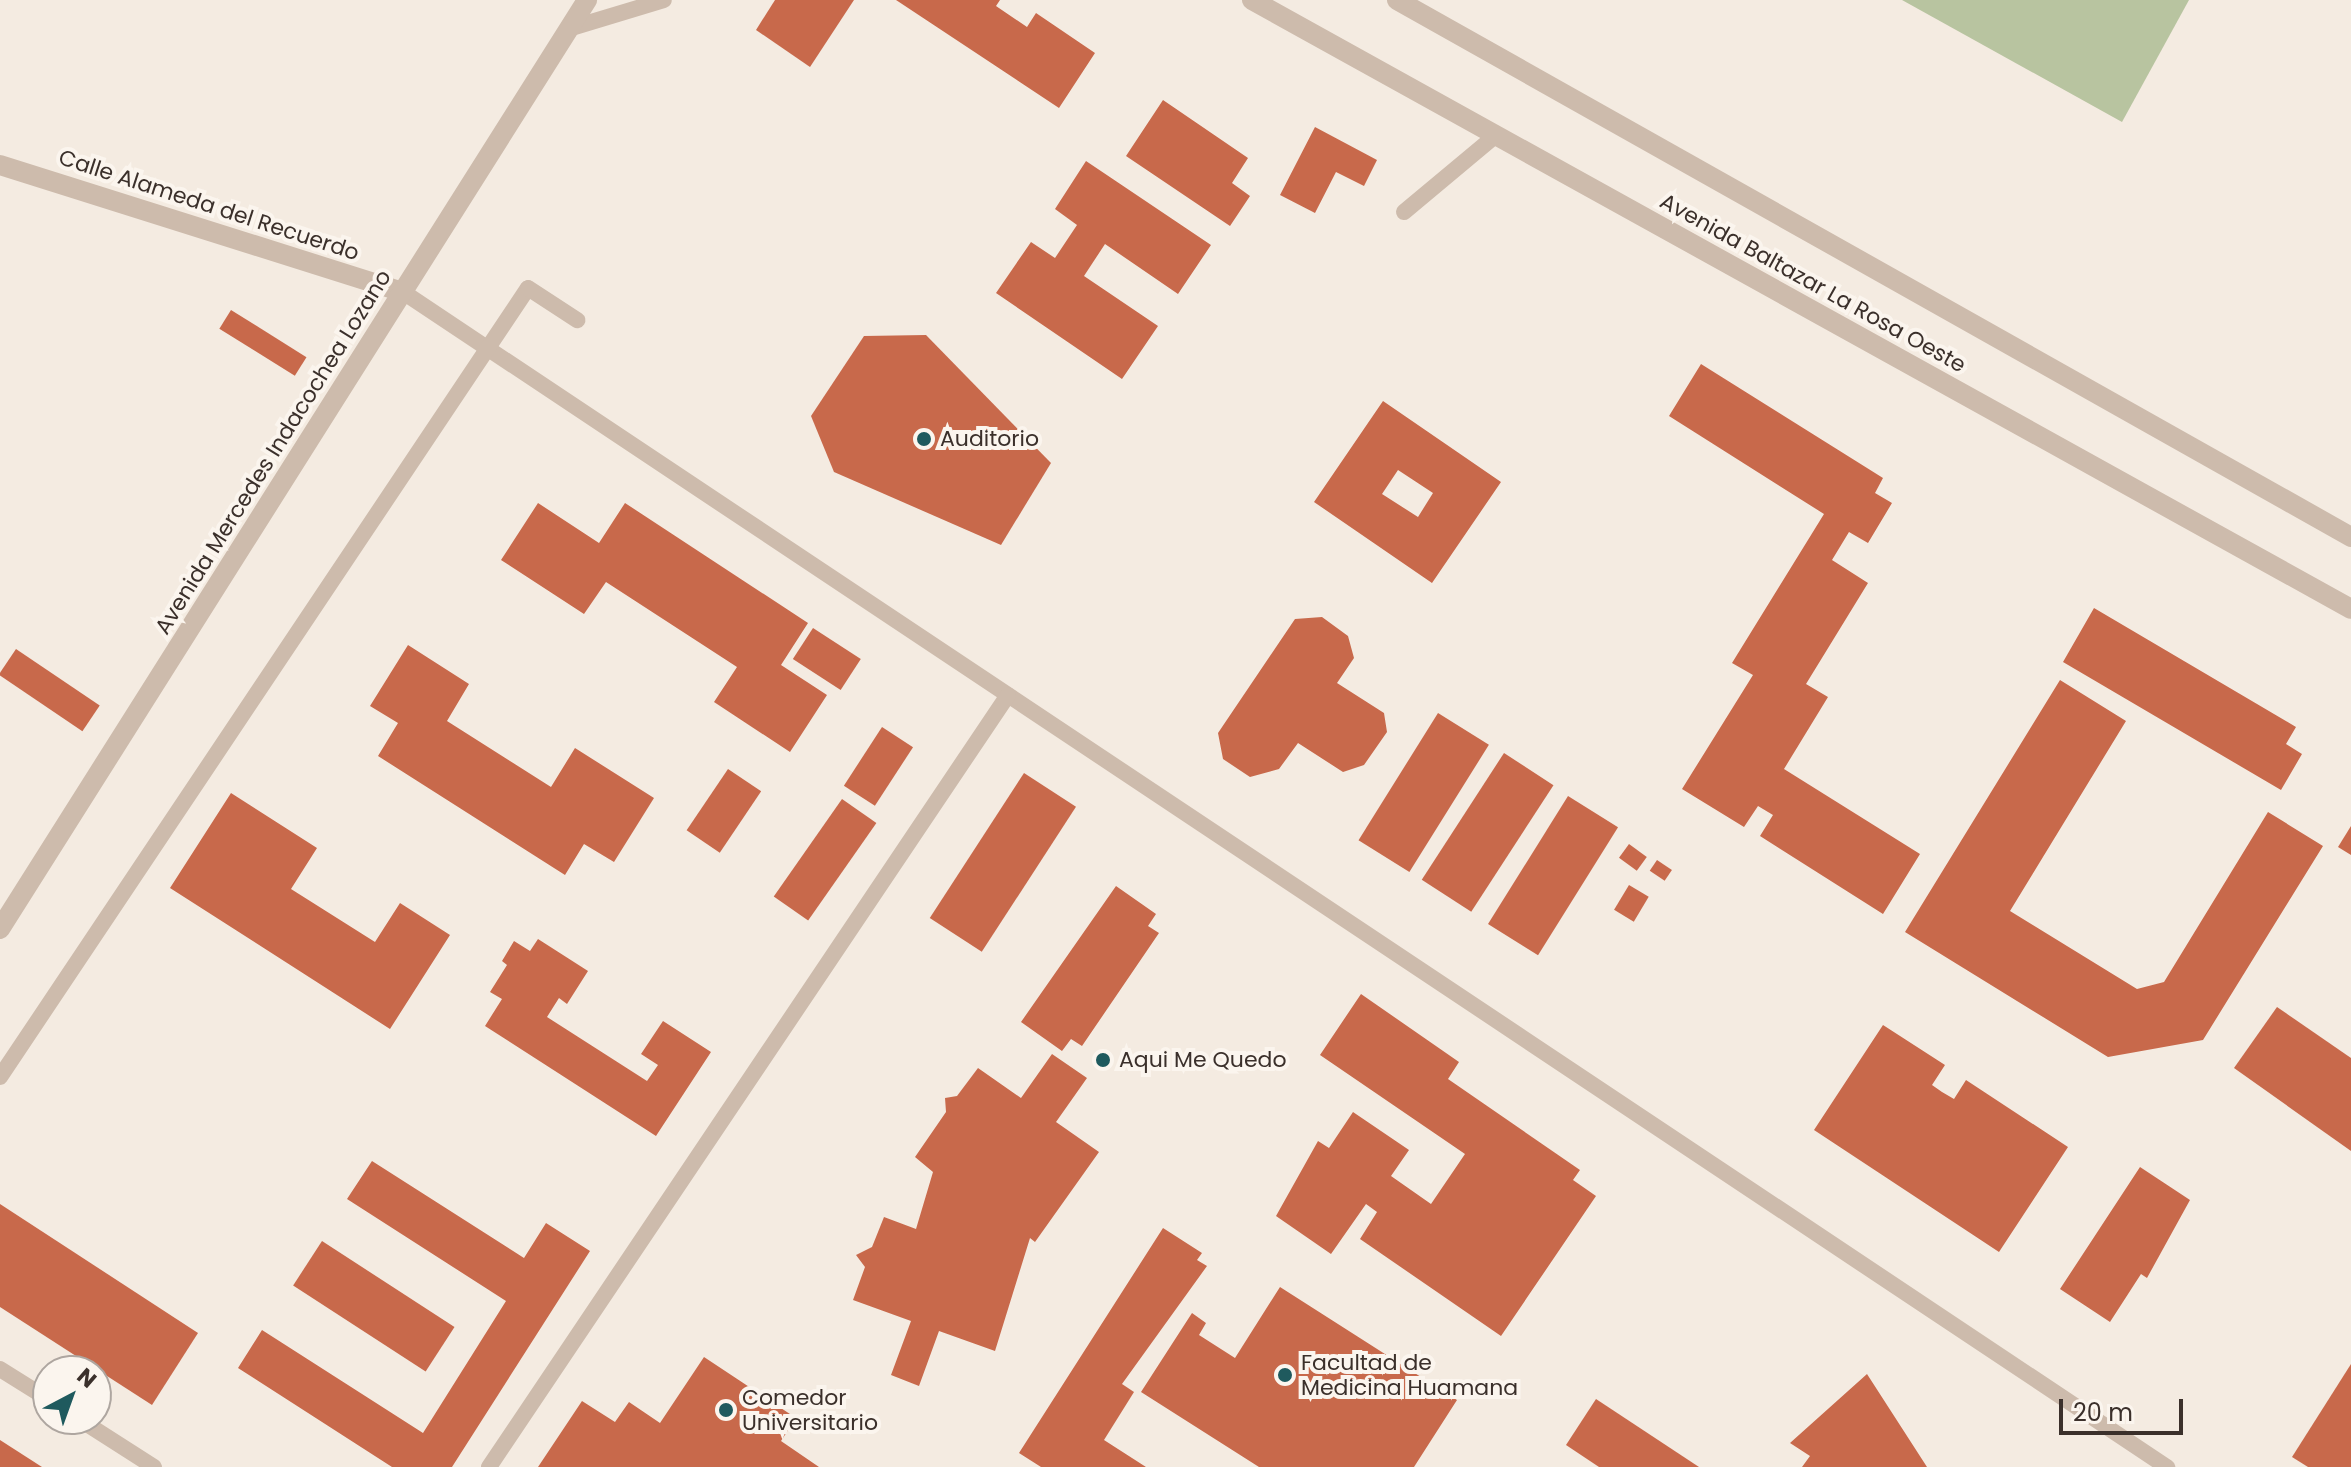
<!DOCTYPE html>
<style>
body{margin:0}
#map{position:relative;width:2351px;height:1467px;overflow:hidden;background:#f4ebe1;font-family:Poppins,sans-serif}
div>[style]{position:absolute}
[style*='--x']{left:calc(var(--x)*1px);top:calc(var(--y)*1px);width:calc(var(--w)*1px);rotate:calc(var(--a)*1deg)}
.green>*{inset:0;background:#b8c4a0}
.building>*{inset:0;background:#c8694b;transform-origin:0 0}
.service>*{height:16px;margin:-8px;padding:0 8px;transform-origin:8px;border-radius:8px;background:#cdbbac}
.minor>*{height:20px;margin:-10px;padding:0 10px;transform-origin:10px;border-radius:10px;background:#cdbbac}
.tertiary>*{height:20px;margin:-10px;padding:0 10px;transform-origin:10px;border-radius:10px;background:#cdbbac}
.dots>*{width:22px;height:22px;translate:-50% -50%;box-sizing:border-box;border:4px solid #fbf5ee;border-radius:50%}
span{translate:-50% -50%;white-space:nowrap;text-align:center;line-height:1.15;-webkit-text-stroke:8px #fbf5ee;paint-order:stroke}
.street-label{font-size:22px;color:#3b302b}
.poi-label{font-size:22px;color:#3b302b}
.left{translate:0 -50%;text-align:left}
.north{position:absolute;left:32px;top:1355px;width:80px;height:80px;box-sizing:border-box;background:#fbf5ee;border:2px solid #aea6a0;border-radius:50%;rotate:41deg;font-size:22px;font-weight:700;line-height:32px;text-align:center;color:#3b302b}
.north::after{content:'';display:block;margin:auto;width:28px;height:36px;background:#1f5a5e;clip-path:polygon(50% 0,100% 100%,50% 72%,0 100%)}
.scale{position:absolute;left:2059px;top:1399px;width:124px;height:36px;box-sizing:border-box;border:4px solid #3b302b;border-top:0;padding-left:10px;font-size:24px;line-height:28px;white-space:nowrap;color:#3b302b;-webkit-text-stroke:6px #fbf5ee;paint-order:stroke}
</style>
<div id="map">
<div class="green">
<i style="clip-path:polygon(1902px 0,2189px 0,2122px 122px)"></i>
</div>
<div class="building">
<i style="clip-path:polygon(775px 0,854px 0,810px 67px,756px 30px)"></i>
<i style="clip-path:polygon(896px 0,1000px 0,996px 6px,1027px 27px,1036px 13px,1095px 53px,1059px 108px)"></i>
<i style="clip-path:polygon(1163px 100px,1248px 158px,1232px 183px,1250px 196px,1230px 226px,1126px 156px)"></i>
<i style="clip-path:polygon(1315px 127px,1377px 160px,1364px 186px,1336px 172px,1315px 213px,1280px 195px)"></i>
<i style="clip-path:polygon(1086px 161px,1211px 245px,1178px 294px,1105px 244px,1084px 276px,1158px 326px,1122px 379px,996px 293px,1031px 242px,1055px 258px,1077px 225px,1055px 209px)"></i>
<i style="left:231px;top:310px;width:89px;height:22px;rotate:32deg"></i>
<i style="clip-path:polygon(926px 335px,1051px 463px,1001px 545px,834px 472px,811px 416px,864px 336px)"></i>
<i style="clip-path:polygon(1701px 364px,1883px 478px,1875px 493px,1892px 503px,1868px 543px,1849px 532px,1832px 560px,1868px 583px,1806px 684px,1828px 697px,1784px 769px,1920px 854px,1883px 914px,1760px 836px,1773px 815px,1758px 806px,1744px 827px,1682px 789px,1753px 675px,1732px 663px,1824px 514px,1669px 416px)"></i>
<i style="clip-path:polygon(evenodd,1383px 401px,1501px 482px,1432px 583px,1314px 502px,1383px 401px,1398px 470px,1433px 493px,1418px 517px,1382px 494px,1398px 470px)"></i>
<i style="clip-path:polygon(538px 503px,599px 543px,625px 503px,808px 623px,781px 665px,827px 695px,790px 752px,714px 702px,737px 667px,606px 582px,584px 614px,501px 560px)"></i>
<i style="clip-path:polygon(2094px 608px,2296px 727px,2286px 744px,2302px 754px,2281px 790px,2063px 662px)"></i>
<i style="clip-path:polygon(1322px 617px,1348px 636px,1354px 658px,1337px 683px,1384px 713px,1387px 732px,1364px 765px,1343px 772px,1298px 743px,1279px 769px,1250px 777px,1223px 759px,1218px 733px,1295px 619px)"></i>
<i style="left:813px;top:628px;width:57px;height:37px;rotate:33deg"></i>
<i style="clip-path:polygon(408px 645px,469px 684px,447px 721px,551px 787px,575px 748px,654px 798px,614px 862px,584px 844px,565px 875px,378px 756px,398px 723px,370px 706px)"></i>
<i style="left:16px;top:649px;width:101px;height:31px;rotate:34deg"></i>
<i style="clip-path:polygon(2060px 680px,2126px 721px,2010px 911px,2137px 989px,2164px 982px,2268px 812px,2323px 846px,2203px 1040px,2108px 1057px,1905px 932px)"></i>
<i style="left:1438px;top:713px;width:60px;height:150px;rotate:32deg"></i>
<i style="left:882px;top:727px;width:37px;height:70px;rotate:33deg"></i>
<i style="left:1504px;top:753px;width:59px;height:151px;rotate:33deg"></i>
<i style="left:728px;top:769px;width:40px;height:74px;rotate:34deg"></i>
<i style="left:1024px;top:773px;width:62px;height:173px;rotate:33deg"></i>
<i style="clip-path:polygon(231px 793px,317px 848px,291px 889px,375px 942px,400px 903px,450px 935px,390px 1029px,170px 888px)"></i>
<i style="left:1568px;top:796px;width:59px;height:151px;rotate:32deg"></i>
<i style="left:842px;top:799px;width:42px;height:119px;rotate:35deg"></i>
<i style="clip-path:polygon(2351px 826px,2351px 855px,2338px 847px)"></i>
<i style="left:1629px;top:844px;width:22px;height:17px;rotate:36deg"></i>
<i style="left:1657px;top:860px;width:18px;height:13px;rotate:34deg"></i>
<i style="left:1629px;top:885px;width:23px;height:29px;rotate:31deg"></i>
<i style="clip-path:polygon(1116px 886px,1156px 914px,1148px 926px,1159px 933px,1082px 1046px,1071px 1039px,1062px 1051px,1021px 1022px)"></i>
<i style="clip-path:polygon(538px 939px,588px 971px,567px 1004px,559px 998px,547px 1017px,647px 1081px,658px 1065px,641px 1054px,663px 1021px,711px 1052px,656px 1136px,485px 1026px,502px 999px,490px 992px,507px 965px,502px 961px,514px 941px,530px 951px)"></i>
<i style="clip-path:polygon(1361px 994px,1459px 1062px,1448px 1079px,1580px 1170px,1573px 1180px,1596px 1196px,1501px 1336px,1360px 1239px,1377px 1212px,1366px 1204px,1331px 1254px,1276px 1216px,1318px 1141px,1329px 1148px,1353px 1112px,1409px 1150px,1391px 1176px,1431px 1204px,1465px 1154px,1320px 1055px)"></i>
<i style="clip-path:polygon(2277px 1007px,2351px 1058px,2351px 1151px,2234px 1068px)"></i>
<i style="clip-path:polygon(1883px 1025px,1945px 1065px,1932px 1085px,1942px 1092px,1954px 1099px,1966px 1080px,2068px 1147px,1999px 1252px,1814px 1130px)"></i>
<i style="clip-path:polygon(1052px 1054px,1087px 1078px,1056px 1122px,1099px 1152px,1035px 1242px,1030px 1238px,995px 1351px,939px 1331px,919px 1386px,891px 1375px,911px 1321px,853px 1300px,865px 1267px,856px 1255px,872px 1247px,884px 1217px,916px 1229px,933px 1172px,915px 1157px,946px 1112px,945px 1098px,957px 1096px,978px 1068px,1021px 1098px)"></i>
<i style="clip-path:polygon(372px 1161px,524px 1258px,546px 1223px,590px 1251px,452px 1467px,392px 1467px,238px 1368px,262px 1330px,423px 1433px,506px 1301px,347px 1199px)"></i>
<i style="clip-path:polygon(2140px 1167px,2190px 1200px,2147px 1278px,2141px 1274px,2110px 1322px,2060px 1289px)"></i>
<i style="clip-path:polygon(0 1204px,198px 1333px,152px 1405px,0 1307px)"></i>
<i style="clip-path:polygon(1163px 1228px,1202px 1253px,1197px 1260px,1207px 1266px,1122px 1384px,1134px 1392px,1104px 1440px,1146px 1467px,1041px 1467px,1019px 1453px)"></i>
<i style="left:322px;top:1241px;width:158px;height:53px;rotate:33deg"></i>
<i style="clip-path:polygon(1280px 1287px,1457px 1400px,1414px 1467px,1259px 1467px,1141px 1392px,1192px 1313px,1206px 1323px,1199px 1335px,1235px 1358px)"></i>
<i style="clip-path:polygon(704px 1357px,796px 1418px,781px 1441px,819px 1467px,538px 1467px,582px 1401px,615px 1422px,629px 1402px,660px 1423px)"></i>
<i style="clip-path:polygon(2351px 1364px,2351px 1467px,2308px 1467px,2292px 1457px)"></i>
<i style="clip-path:polygon(1867px 1374px,1927px 1467px,1802px 1467px,1810px 1456px,1790px 1443px)"></i>
<i style="clip-path:polygon(1596px 1399px,1699px 1467px,1599px 1467px,1566px 1445px)"></i>
<i style="clip-path:polygon(0 1440px,42px 1467px,0 1467px)"></i>
</div>
<div class="service">
<i style="--x:568;--y:29;--w:100;--a:-16.8"></i>
<i style="--x:1404;--y:212;--w:120;--a:-39.9"></i>
<i style="--x:403;--y:292;--w:2120;--a:33.67"></i>
<i style="--x:0;--y:1077;--w:949;--a:-56.21"></i>
<i style="--x:528;--y:288;--w:59;--a:33.1"></i>
<i style="--x:0;--y:1369;--w:57;--a:32"></i>
<i style="--x:79;--y:1419;--w:89;--a:32.6"></i>
<i style="--x:489;--y:1467;--w:930;--a:-56.09"></i>
</div>
<div class="minor">
<i style="--x:0;--y:165;--w:423;--a:17.5"></i>
</div>
<div class="tertiary">
<i style="--x:1252;--y:0;--w:1256;--a:28.99"></i>
<i style="--x:1397;--y:0;--w:1095;--a:29.37"></i>
<i style="--x:0;--y:929;--w:1099;--a:-57.71"></i>
</div>
<div class="dots">
<i style="left:924px;top:439px;background:#1f5a5e"></i>
<i style="left:1103px;top:1060px;background:#1f5a5e"></i>
<i style="left:1285px;top:1375px;background:#1f5a5e"></i>
<i style="left:726px;top:1410px;background:#1f5a5e"></i>
</div>
<div class="street-label">
<span style="left:209px;top:205px;rotate:18deg">Calle Alameda del Recuerdo</span>
<span style="left:1813px;top:283px;rotate:29deg">Avenida Baltazar La Rosa Oeste</span>
<span style="left:273px;top:452px;rotate:-58deg">Avenida Mercedes Indacochea Lozano</span>
</div>
<div class="poi-label">
<span class="left" style="left:940px;top:439px">Auditorio</span>
<span class="left" style="left:1119px;top:1060px">Aqui Me Quedo</span>
<span class="left" style="left:1301px;top:1375px">Facultad de<br>Medicina Huamana</span>
<span class="left" style="left:742px;top:1410px">Comedor<br>Universitario</span>
</div>
<div class="north">N</div>
<div class="scale">20 m</div>
</div>
